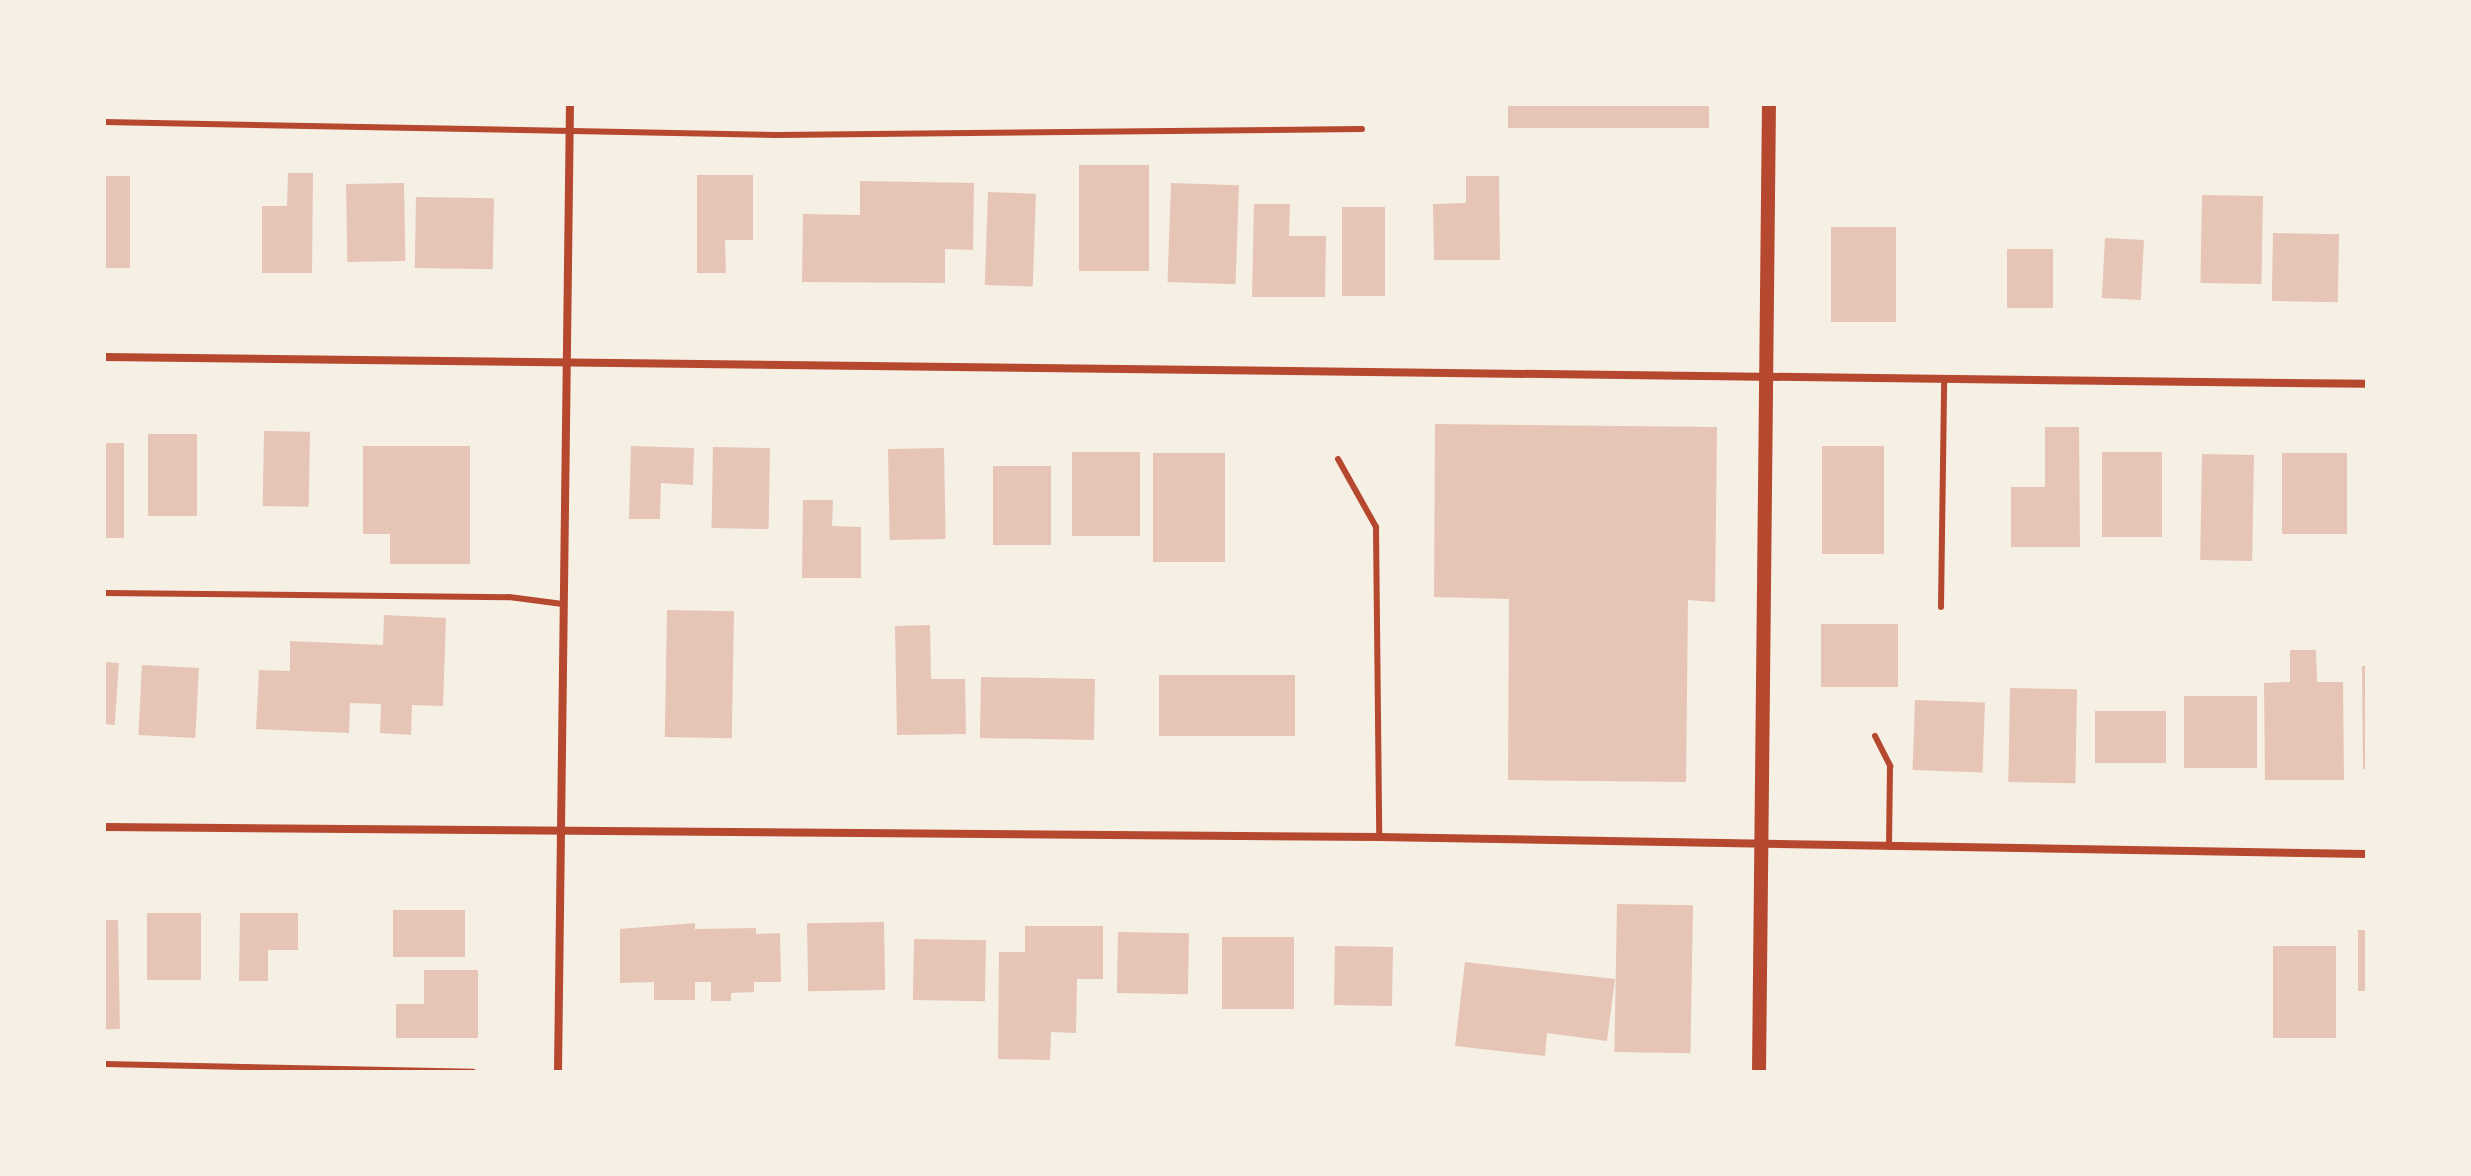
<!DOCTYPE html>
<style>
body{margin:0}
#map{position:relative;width:2471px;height:1176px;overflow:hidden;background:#f6efe4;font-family:"Public Sans",sans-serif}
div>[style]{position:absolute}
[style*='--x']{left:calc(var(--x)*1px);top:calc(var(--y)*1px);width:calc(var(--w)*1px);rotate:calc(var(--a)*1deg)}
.building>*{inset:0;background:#e6c5b7;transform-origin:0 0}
.service>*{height:6px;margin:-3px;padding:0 3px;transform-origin:3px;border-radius:3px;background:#b5482f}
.minor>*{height:8px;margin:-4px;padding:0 4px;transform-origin:4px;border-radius:4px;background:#b5482f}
.tertiary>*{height:14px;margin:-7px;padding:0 7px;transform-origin:7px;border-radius:7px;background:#b5482f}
span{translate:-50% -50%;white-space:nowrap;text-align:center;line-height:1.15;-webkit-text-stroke:6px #f6efe4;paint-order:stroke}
.frame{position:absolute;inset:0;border:106px solid #f6efe4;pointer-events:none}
</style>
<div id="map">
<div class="building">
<i style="left:1508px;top:104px;width:201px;height:24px"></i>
<i style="left:1079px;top:165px;width:70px;height:106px"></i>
<i style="clip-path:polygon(288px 173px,313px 173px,312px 273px,262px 273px,262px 206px,287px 206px)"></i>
<i style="clip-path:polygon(697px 175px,753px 175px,753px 240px,725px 240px,726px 273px,697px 273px)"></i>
<i style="left:104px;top:176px;width:26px;height:92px"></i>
<i style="clip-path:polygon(1466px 176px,1499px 176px,1500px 260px,1434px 260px,1433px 204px,1466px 203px)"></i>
<i style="clip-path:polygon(860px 181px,974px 183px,973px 250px,945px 249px,945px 283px,802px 282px,803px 214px,860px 215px)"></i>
<i style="left:404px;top:183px;width:78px;height:58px;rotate:89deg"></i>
<i style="left:1171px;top:183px;width:68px;height:99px;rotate:2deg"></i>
<i style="left:988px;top:192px;width:48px;height:93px;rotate:2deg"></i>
<i style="left:2202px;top:195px;width:61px;height:88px;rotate:1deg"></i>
<i style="left:416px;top:197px;width:78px;height:71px;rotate:1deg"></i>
<i style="clip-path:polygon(1254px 204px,1290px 204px,1289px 236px,1326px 236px,1325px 297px,1252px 297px)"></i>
<i style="left:1342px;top:207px;width:43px;height:89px"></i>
<i style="left:1831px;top:227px;width:65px;height:95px"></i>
<i style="left:2273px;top:233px;width:66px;height:68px;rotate:1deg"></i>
<i style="left:2105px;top:238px;width:39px;height:60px;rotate:3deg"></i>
<i style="left:2007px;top:249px;width:46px;height:59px"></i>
<i style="clip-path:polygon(1435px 424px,1717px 427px,1715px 602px,1688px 600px,1686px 782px,1508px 780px,1509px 599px,1434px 597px)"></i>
<i style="clip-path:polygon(2045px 427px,2079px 427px,2080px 547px,2011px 547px,2011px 487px,2045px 487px)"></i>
<i style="left:264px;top:431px;width:46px;height:75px;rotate:1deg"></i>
<i style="left:148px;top:434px;width:49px;height:82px"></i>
<i style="left:104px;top:443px;width:20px;height:95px"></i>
<i style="clip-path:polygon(363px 446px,470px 446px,470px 564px,390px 564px,390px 534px,363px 534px)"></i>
<i style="clip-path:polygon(631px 446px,694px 448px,693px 485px,661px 483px,660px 519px,629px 519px)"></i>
<i style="left:1822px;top:446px;width:62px;height:108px"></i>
<i style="left:713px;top:447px;width:57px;height:81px;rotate:1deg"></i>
<i style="left:944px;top:448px;width:91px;height:56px;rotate:89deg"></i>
<i style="left:1072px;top:452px;width:68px;height:84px"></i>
<i style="left:2102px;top:452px;width:60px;height:85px"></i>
<i style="left:1153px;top:453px;width:72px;height:109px"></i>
<i style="left:2282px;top:453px;width:65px;height:81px"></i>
<i style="left:2202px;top:454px;width:52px;height:106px;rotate:1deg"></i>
<i style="left:993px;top:466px;width:58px;height:79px"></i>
<i style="clip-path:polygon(803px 500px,833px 500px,832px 526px,861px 527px,861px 578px,802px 578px)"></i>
<i style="left:667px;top:610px;width:67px;height:127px;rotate:1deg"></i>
<i style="clip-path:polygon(384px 615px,446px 618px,443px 706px,412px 705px,411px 735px,380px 733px,381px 704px,350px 703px,349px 733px,256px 729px,259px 670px,290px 671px,290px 641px,383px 645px)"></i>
<i style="left:1821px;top:624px;width:77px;height:63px"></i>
<i style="clip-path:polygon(930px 625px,931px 679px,965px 679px,966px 734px,897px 735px,895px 626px)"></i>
<i style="clip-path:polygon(2290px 650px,2316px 650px,2317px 682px,2343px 682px,2344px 780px,2265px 780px,2264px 683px,2290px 682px)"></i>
<i style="left:104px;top:662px;width:15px;height:62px;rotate:4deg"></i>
<i style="left:142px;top:665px;width:57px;height:70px;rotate:3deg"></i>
<i style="clip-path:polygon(2362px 666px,2367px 666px,2367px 769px,2363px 769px)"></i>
<i style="left:1295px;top:675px;width:61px;height:136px;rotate:90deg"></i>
<i style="left:981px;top:677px;width:114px;height:61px;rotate:1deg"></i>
<i style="left:2010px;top:688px;width:67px;height:94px;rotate:1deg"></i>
<i style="left:2184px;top:696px;width:73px;height:72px"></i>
<i style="left:1915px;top:700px;width:70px;height:70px;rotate:2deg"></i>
<i style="left:2095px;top:711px;width:71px;height:52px"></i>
<i style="left:1617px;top:904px;width:76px;height:148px;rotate:1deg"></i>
<i style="left:465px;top:910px;width:47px;height:72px;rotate:90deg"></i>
<i style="left:201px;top:913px;width:67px;height:54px;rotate:90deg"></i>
<i style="clip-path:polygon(240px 913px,298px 913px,298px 950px,268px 950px,268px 981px,239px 981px)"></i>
<i style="left:118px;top:920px;width:109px;height:14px;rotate:89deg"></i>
<i style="left:884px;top:922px;width:68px;height:77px;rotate:89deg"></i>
<i style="clip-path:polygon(695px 923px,695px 929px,756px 928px,756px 934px,780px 933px,781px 982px,754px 982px,754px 992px,731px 993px,731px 1001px,711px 1001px,711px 982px,695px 982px,695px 1000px,654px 1000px,654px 982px,620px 983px,620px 929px)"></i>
<i style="clip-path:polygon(1025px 926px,1103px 926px,1103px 979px,1077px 979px,1076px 1033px,1051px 1032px,1050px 1060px,998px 1059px,999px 952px,1025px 952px)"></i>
<i style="left:2358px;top:930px;width:9px;height:61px"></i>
<i style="left:1118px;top:932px;width:71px;height:61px;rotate:1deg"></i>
<i style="left:1222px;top:937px;width:72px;height:72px"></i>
<i style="left:914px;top:939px;width:72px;height:61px;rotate:1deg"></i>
<i style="left:1335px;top:946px;width:58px;height:59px;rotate:1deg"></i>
<i style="left:2273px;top:946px;width:63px;height:92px"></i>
<i style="clip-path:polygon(1465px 962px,1615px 979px,1607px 1041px,1547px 1033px,1545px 1056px,1455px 1046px)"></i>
<i style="clip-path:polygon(424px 970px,478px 970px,478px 1038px,396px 1038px,396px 1004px,424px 1004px)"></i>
</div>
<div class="service">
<i style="--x:104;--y:122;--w:673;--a:1.11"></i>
<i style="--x:777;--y:135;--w:585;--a:-0.59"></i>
<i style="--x:1338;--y:459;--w:78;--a:60.8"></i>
<i style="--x:1376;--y:527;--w:310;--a:89.4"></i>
<i style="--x:104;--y:593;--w:405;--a:0.6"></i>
<i style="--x:509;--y:597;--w:54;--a:7.4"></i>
<i style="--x:1941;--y:607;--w:227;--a:-89.2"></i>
<i style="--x:1875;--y:736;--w:34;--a:63"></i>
<i style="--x:1890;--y:766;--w:81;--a:90.7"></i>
<i style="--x:104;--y:1064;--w:369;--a:1.2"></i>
</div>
<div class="minor">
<i style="--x:104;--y:357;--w:2263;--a:0.68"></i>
<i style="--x:104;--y:827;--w:1275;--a:0.45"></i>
<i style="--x:1379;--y:837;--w:988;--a:0.99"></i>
<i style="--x:558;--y:1072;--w:968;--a:-89.29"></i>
</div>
<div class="tertiary">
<i style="--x:1759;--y:1072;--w:968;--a:-89.41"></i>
</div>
<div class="frame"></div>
</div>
